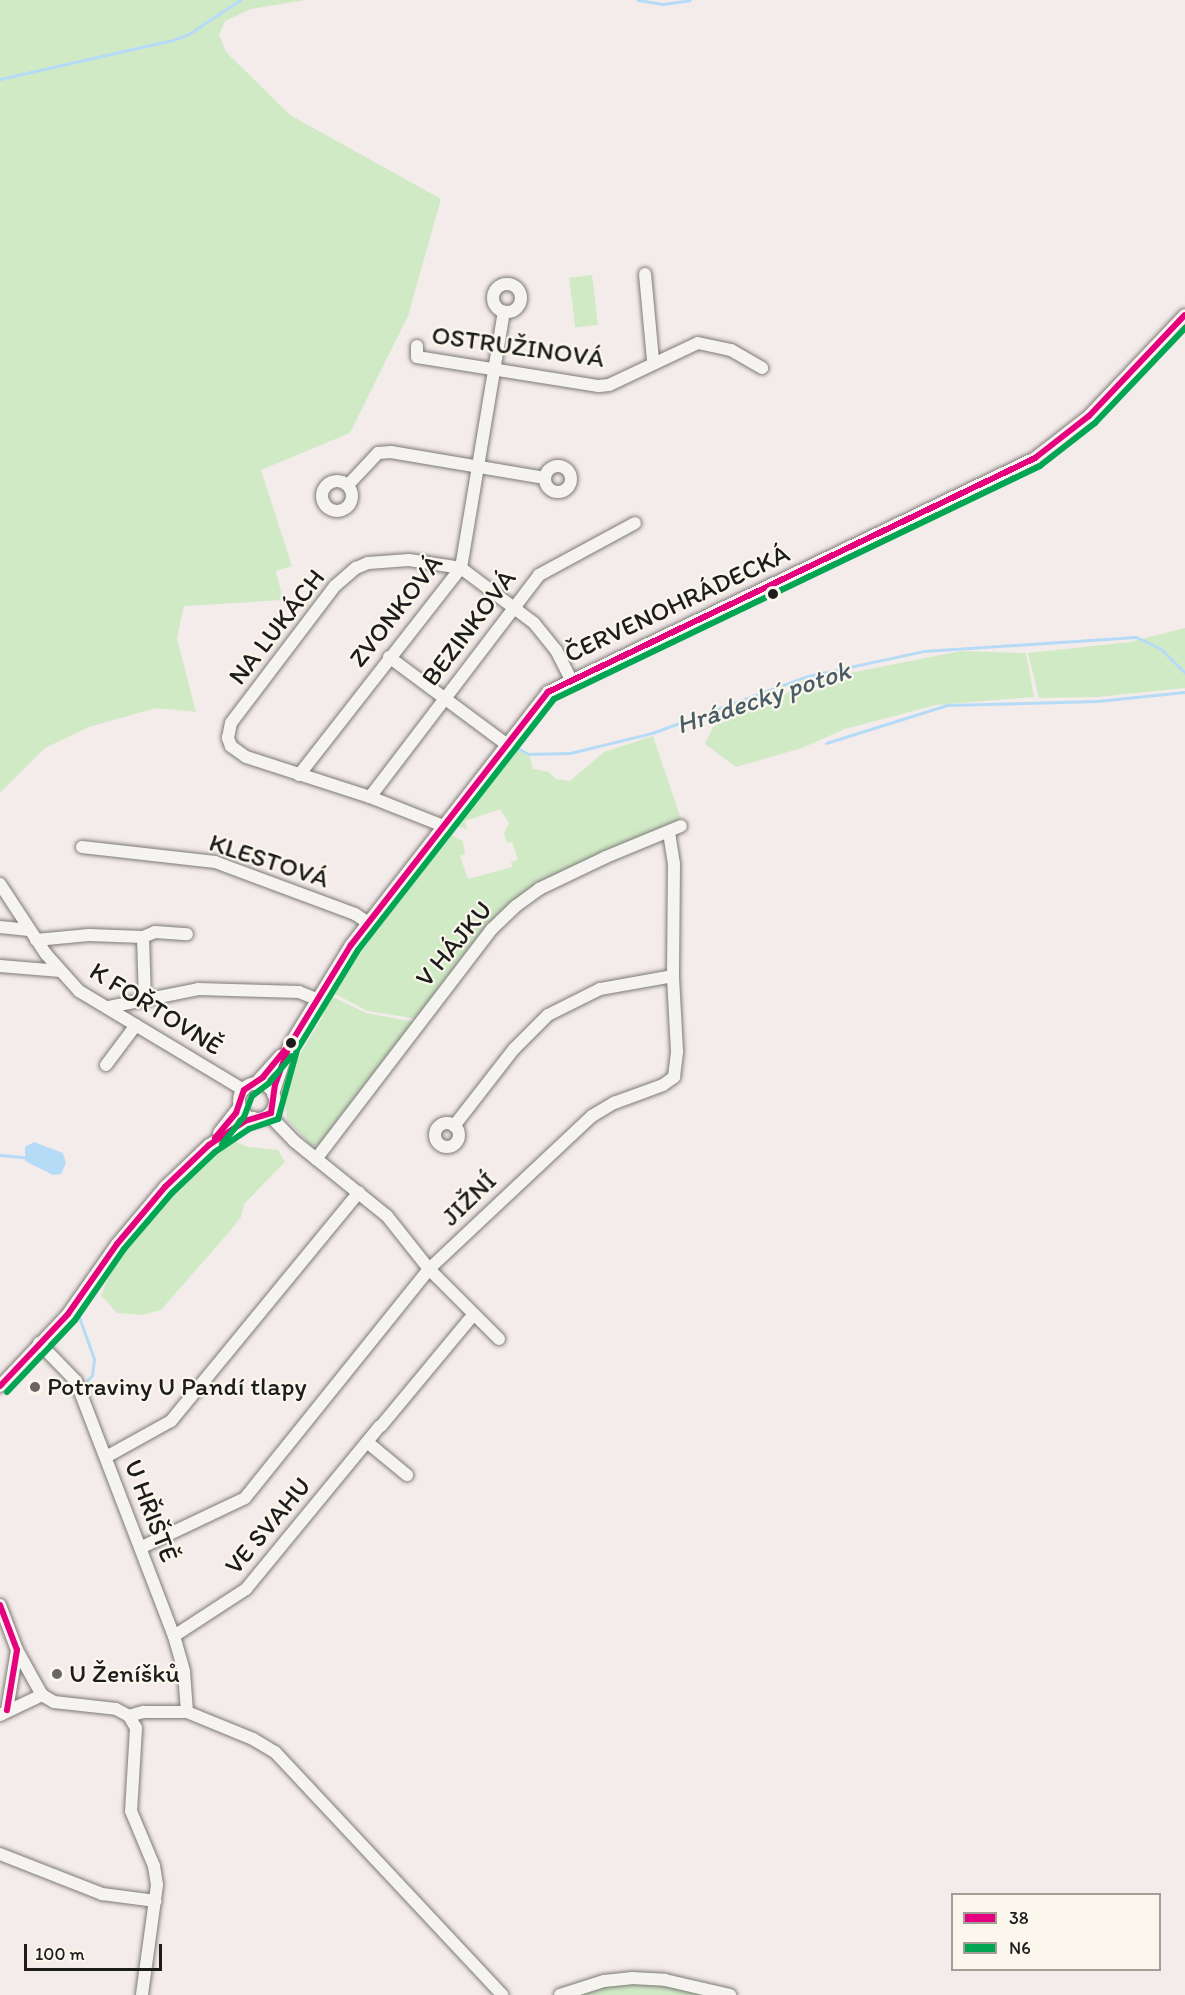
<!DOCTYPE html>
<meta charset="utf-8">
<style>
body{margin:0}
#map{position:relative;width:1185px;height:1995px;overflow:hidden;background:#f4ecea;font-family:Itim,sans-serif}
div>[style]{position:absolute}
[style*='--x']{left:calc(var(--x)*1px);top:calc(var(--y)*1px);width:calc(var(--w)*1px);rotate:calc(var(--a)*1deg)}
.green>*{inset:0;background:#d1eac6;transform-origin:0 0}
.water>*{inset:0;background:#b6dbf6}
.stream>*{height:3px;margin:-1.5px;padding:0 1.5px;transform-origin:1.5px;border-radius:1.5px;background:#b6dbf6}
.roads{filter:drop-shadow(0 0 2px #7d7a79) drop-shadow(0 0 2px #7d7a79)}
.minor>*{height:12px;margin:-6px;padding:0 6px;transform-origin:6px;border-radius:6px;background:#f6f4f0}
.minor>.ring{margin:-6px;padding:0;box-sizing:content-box;background:none;border:12px solid #f6f4f0;border-radius:50%}
.bus-1>*{height:6px;margin:-3px;padding:0 3px;transform-origin:3px;border-radius:3px;background:#e5007d}
.bus-2>*{height:6px;margin:-3px;padding:0 3px;transform-origin:3px;border-radius:3px;background:#00a651}
.dots>*{width:16px;height:16px;translate:-50% -50%;box-sizing:border-box;border:3px solid #fbf7ec;border-radius:50%}
span{translate:-50% -50%;white-space:nowrap;text-align:center;line-height:1.15;-webkit-text-stroke:4.5px #fbf7ec;paint-order:stroke}
.street-label{font-size:26px;color:#1c1c1c}
.poi-label{font-size:26px;color:#1c1c1c}
.left{translate:0 -50%;text-align:left}
.water-label{font-size:27px;color:#485c6a;font-style:italic}
.legend{position:absolute;left:951px;top:1893px;width:210px;height:78px;box-sizing:border-box;background:#fbf7ec;border:2px solid #a29f99;margin:0;padding:8px 10px;list-style:none;font-size:18px;color:#1c1c1c}
.legend li{display:flex;align-items:center;gap:12px;height:30px}
.legend b{width:30px;border:2px solid #a29f99}
.scale{position:absolute;left:24px;top:1944px;width:138px;height:27px;box-sizing:border-box;border:3px solid #1c1c1c;border-top:0;padding-left:8px;font-size:18px;line-height:21px;white-space:nowrap;color:#1c1c1c;-webkit-text-stroke:4px #fbf7ec;paint-order:stroke}
</style>
<div id="map">
<div class="green">
<i style="clip-path:polygon(0 0,306px 0,251px 9px,225px 21px,219px 35px,226px 52px,290px 115px,441px 199px,408px 316px,350px 433px,261px 470px,292px 566px,276px 571px,283px 600px,184px 606px,177px 638px,196px 712px,156px 708px,89px 727px,45px 748px,0 793px)"></i>
<i style="left:592px;top:275px;width:50px;height:23px;rotate:83deg"></i>
<i style="clip-path:polygon(1185px 628px,1185px 688px,1098px 697px,1039px 698px,1028px 653px,1130px 642px)"></i>
<i style="clip-path:polygon(961px 651px,1026px 653px,1034px 697px,936px 705px,845px 729px,802px 748px,736px 767px,705px 744px,713px 727px,766px 701px,783px 696px,807px 678px,817px 692px,824px 678px)"></i>
<i style="clip-path:polygon(653px 736px,682px 822px,532px 890px,417px 1019px,368px 1011px,331px 992px,335px 986px,332px 983px,369px 929px,449px 834px,463px 841px,465px 854px,460px 856px,468px 879px,512px 867px,511px 862px,518px 860px,512px 842px,507px 843px,504px 833px,509px 823px,500px 809px,465px 821px,467px 829px,455px 826px,517px 750px,530px 757px,533px 769px,549px 772px,556px 779px,570px 781px,604px 752px)"></i>
<i style="clip-path:polygon(329px 995px,366px 1013px,416px 1022px,322px 1144px,311px 1146px,287px 1119px,283px 1082px,322px 1018px)"></i>
<i style="clip-path:polygon(232px 1140px,248px 1147px,278px 1150px,285px 1162px,244px 1204px,241px 1217px,230px 1231px,161px 1310px,142px 1315px,117px 1313px,101px 1295px,112px 1269px,167px 1198px)"></i>
<i style="clip-path:polygon(629px 1982px,681px 1988px,715px 1995px,567px 1995px)"></i>
</div>
<div class="water">
<i style="clip-path:polygon(34px 1142px,63px 1153px,66px 1163px,61px 1174px,53px 1175px,25px 1161px,25px 1147px)"></i>
</div>
<div class="stream">
<i style="--x:638;--y:0;--w:25;--a:9"></i>
<i style="--x:663;--y:4;--w:27;--a:-8"></i>
<i style="--x:0;--y:79;--w:177;--a:-12.7"></i>
<i style="--x:173;--y:40;--w:15;--a:-20"></i>
<i style="--x:187;--y:35;--w:64;--a:-33.4"></i>
<i style="--x:826;--y:743;--w:127;--a:-17.4"></i>
<i style="--x:947;--y:705;--w:150;--a:-1.5"></i>
<i style="--x:1097;--y:701;--w:88;--a:-5.8"></i>
<i style="--x:514;--y:750;--w:4;--a:-56"></i>
<i style="--x:516;--y:747;--w:14;--a:30"></i>
<i style="--x:528;--y:754;--w:42;--a:-1.4"></i>
<i style="--x:570;--y:753;--w:84;--a:-13.7"></i>
<i style="--x:652;--y:733;--w:166;--a:-20.1"></i>
<i style="--x:808;--y:676;--w:119;--a:-12.2"></i>
<i style="--x:924;--y:651;--w:212;--a:-3.8"></i>
<i style="--x:1136;--y:637;--w:26;--a:25"></i>
<i style="--x:1160;--y:648;--w:35;--a:45"></i>
<i style="--x:0;--y:1155;--w:25;--a:5"></i>
<i style="--x:78;--y:1314;--w:48;--a:70.4"></i>
<i style="--x:94;--y:1359;--w:16;--a:97"></i>
<i style="--x:92;--y:1375;--w:11;--a:131"></i>
</div>
<div class="roads">
<div class="minor">
<i style="--x:645;--y:274;--w:87;--a:84.7"></i>
<i class="ring" style="left:493px;top:284px;width:16px;height:16px"></i>
<i style="--x:417;--y:346;--w:11;--a:90"></i>
<i style="--x:417;--y:357;--w:184;--a:9.1"></i>
<i style="--x:599;--y:386;--w:10;--a:-6"></i>
<i style="--x:609;--y:385;--w:98;--a:-25.3"></i>
<i style="--x:698;--y:343;--w:34;--a:12"></i>
<i style="--x:731;--y:350;--w:36;--a:30"></i>
<i class="ring" style="left:545px;top:466px;width:14px;height:14px"></i>
<i class="ring" style="left:322px;top:481px;width:18px;height:18px"></i>
<i style="--x:348;--y:485;--w:44;--a:-46.8"></i>
<i style="--x:378;--y:453;--w:13;--a:-4"></i>
<i style="--x:391;--y:452;--w:156;--a:9.6"></i>
<i style="--x:389;--y:657;--w:149;--a:36.6"></i>
<i style="--x:299;--y:775;--w:263;--a:-52"></i>
<i style="--x:461;--y:568;--w:260;--a:-80.5"></i>
<i style="--x:370;--y:797;--w:279;--a:-52.7"></i>
<i style="--x:539;--y:575;--w:109;--a:-28.4"></i>
<i style="--x:446;--y:827;--w:82;--a:-158.5"></i>
<i style="--x:370;--y:797;--w:130;--a:-162.1"></i>
<i style="--x:246;--y:757;--w:19;--a:-144"></i>
<i style="--x:231;--y:746;--w:9;--a:-111"></i>
<i style="--x:228;--y:738;--w:15;--a:-79"></i>
<i style="--x:231;--y:723;--w:172;--a:-52.8"></i>
<i style="--x:335;--y:586;--w:28;--a:-41"></i>
<i style="--x:356;--y:568;--w:13;--a:-23"></i>
<i style="--x:368;--y:563;--w:41;--a:-4.2"></i>
<i style="--x:409;--y:560;--w:53;--a:8.7"></i>
<i style="--x:461;--y:568;--w:91;--a:37"></i>
<i style="--x:534;--y:623;--w:35;--a:51"></i>
<i style="--x:556;--y:650;--w:33;--a:63"></i>
<i style="--x:82;--y:847;--w:134;--a:6.4"></i>
<i style="--x:215;--y:862;--w:149;--a:20.4"></i>
<i style="--x:355;--y:914;--w:14;--a:34"></i>
<i style="--x:0;--y:884;--w:84;--a:56.7"></i>
<i style="--x:46;--y:954;--w:50;--a:48.3"></i>
<i style="--x:79;--y:991;--w:192;--a:31"></i>
<i style="--x:0;--y:927;--w:29;--a:6"></i>
<i style="--x:143;--y:937;--w:13;--a:-23"></i>
<i style="--x:155;--y:932;--w:32;--a:4"></i>
<i style="--x:36;--y:940;--w:53;--a:-5.4"></i>
<i style="--x:89;--y:935;--w:54;--a:2.1"></i>
<i style="--x:143;--y:937;--w:63;--a:88.2"></i>
<i style="--x:0;--y:966;--w:61;--a:4.7"></i>
<i style="--x:109;--y:1007;--w:91;--a:-11.4"></i>
<i style="--x:198;--y:989;--w:101;--a:1.7"></i>
<i style="--x:299;--y:992;--w:18;--a:22"></i>
<i style="--x:106;--y:1065;--w:50;--a:-53.1"></i>
<i class="ring" style="left:239px;top:1083px;width:24px;height:24px"></i>
<i style="--x:255;--y:1084;--w:38;--a:-48"></i>
<i style="--x:273;--y:1094;--w:51;--a:-71.6"></i>
<i style="--x:289;--y:1046;--w:119;--a:-58.5"></i>
<i style="--x:351;--y:945;--w:321;--a:-52.1"></i>
<i style="--x:548;--y:692;--w:540;--a:-25.66"></i>
<i style="--x:1035;--y:458;--w:68;--a:-37.9"></i>
<i style="--x:1089;--y:416;--w:139;--a:-46.5"></i>
<i style="--x:269;--y:1115;--w:36;--a:46"></i>
<i style="--x:294;--y:1141;--w:119;--a:38.9"></i>
<i style="--x:387;--y:1216;--w:68;--a:51.6"></i>
<i style="--x:429;--y:1269;--w:99;--a:45"></i>
<i class="ring" style="left:435px;top:1123px;width:12px;height:12px"></i>
<i style="--x:454;--y:1126;--w:98;--a:-52.1"></i>
<i style="--x:514;--y:1049;--w:48;--a:-45"></i>
<i style="--x:548;--y:1015;--w:58;--a:-26.6"></i>
<i style="--x:600;--y:989;--w:74;--a:-10.1"></i>
<i style="--x:219;--y:1133;--w:34;--a:-52"></i>
<i style="--x:316;--y:1159;--w:290;--a:-52.6"></i>
<i style="--x:492;--y:929;--w:33;--a:-44"></i>
<i style="--x:516;--y:906;--w:29;--a:-36"></i>
<i style="--x:539;--y:889;--w:74;--a:-25.5"></i>
<i style="--x:606;--y:857;--w:81;--a:-22.5"></i>
<i style="--x:39;--y:1343;--w:53;--a:45.8"></i>
<i style="--x:76;--y:1381;--w:273;--a:69"></i>
<i style="--x:174;--y:1636;--w:37;--a:74"></i>
<i style="--x:184;--y:1672;--w:40;--a:85.7"></i>
<i style="--x:0;--y:1386;--w:99;--a:-46.6"></i>
<i style="--x:68;--y:1314;--w:85;--a:-55"></i>
<i style="--x:117;--y:1244;--w:75;--a:-49.9"></i>
<i style="--x:165;--y:1187;--w:61;--a:-43.7"></i>
<i style="--x:209;--y:1145;--w:52;--a:-31.5"></i>
<i style="--x:381;--y:1426;--w:144;--a:-50.3"></i>
<i style="--x:367;--y:1442;--w:52;--a:39.5"></i>
<i style="--x:106;--y:1457;--w:74;--a:-29"></i>
<i style="--x:171;--y:1421;--w:296;--a:-50.6"></i>
<i style="--x:142;--y:1547;--w:114;--a:-25.4"></i>
<i style="--x:245;--y:1498;--w:294;--a:-51.2"></i>
<i style="--x:429;--y:1269;--w:224;--a:-43.2"></i>
<i style="--x:592;--y:1116;--w:26;--a:-31"></i>
<i style="--x:614;--y:1103;--w:52;--a:-20.2"></i>
<i style="--x:663;--y:1085;--w:14;--a:-36"></i>
<i style="--x:674;--y:1077;--w:26;--a:-83"></i>
<i style="--x:677;--y:1051;--w:75;--a:-93.1"></i>
<i style="--x:673;--y:976;--w:112;--a:-89.5"></i>
<i style="--x:674;--y:864;--w:32;--a:-99"></i>
<i style="--x:0;--y:1605;--w:48;--a:69.3"></i>
<i style="--x:17;--y:1650;--w:51;--a:60.9"></i>
<i style="--x:42;--y:1695;--w:14;--a:30"></i>
<i style="--x:54;--y:1702;--w:62;--a:6.4"></i>
<i style="--x:116;--y:1709;--w:15;--a:28"></i>
<i style="--x:129;--y:1716;--w:14;--a:60"></i>
<i style="--x:136;--y:1728;--w:83;--a:93.4"></i>
<i style="--x:131;--y:1811;--w:60;--a:67.3"></i>
<i style="--x:154;--y:1866;--w:19;--a:81"></i>
<i style="--x:157;--y:1885;--w:111;--a:97.8"></i>
<i style="--x:174;--y:1636;--w:86;--a:-33.1"></i>
<i style="--x:246;--y:1589;--w:211;--a:-50.6"></i>
<i style="--x:7;--y:1710;--w:61;--a:-80.5"></i>
<i style="--x:0;--y:1715;--w:47;--a:-25.5"></i>
<i style="--x:129;--y:1716;--w:15;--a:-16"></i>
<i style="--x:143;--y:1712;--w:44;--a:0"></i>
<i style="--x:187;--y:1712;--w:71;--a:22.2"></i>
<i style="--x:253;--y:1739;--w:26;--a:31"></i>
<i style="--x:275;--y:1752;--w:333;--a:46.9"></i>
<i style="--x:0;--y:1854;--w:110;--a:21.4"></i>
<i style="--x:102;--y:1894;--w:54;--a:7.4"></i>
<i style="--x:560;--y:1995;--w:46;--a:-17.7"></i>
<i style="--x:604;--y:1981;--w:27;--a:-6"></i>
<i style="--x:631;--y:1978;--w:34;--a:3"></i>
<i style="--x:665;--y:1980;--w:67;--a:13"></i>
</div>
</div>
<div class="bus-1">
<i style="--x:215;--y:1138;--w:33;--a:-50"></i>
<i style="--x:236;--y:1113;--w:24;--a:-71"></i>
<i style="--x:244;--y:1090;--w:23;--a:-34"></i>
<i style="--x:263;--y:1077;--w:35;--a:-51"></i>
<i style="--x:0;--y:1386;--w:99;--a:-46.6"></i>
<i style="--x:68;--y:1314;--w:85;--a:-55"></i>
<i style="--x:117;--y:1244;--w:75;--a:-49.9"></i>
<i style="--x:165;--y:1187;--w:61;--a:-43.7"></i>
<i style="--x:209;--y:1145;--w:43;--a:-33.7"></i>
<i style="--x:245;--y:1121;--w:27;--a:-17"></i>
<i style="--x:271;--y:1113;--w:28;--a:-82"></i>
<i style="--x:275;--y:1085;--w:41;--a:-70.3"></i>
<i style="--x:289;--y:1046;--w:119;--a:-58.5"></i>
<i style="--x:351;--y:945;--w:321;--a:-52.1"></i>
<i style="--x:548;--y:692;--w:540;--a:-25.66"></i>
<i style="--x:1035;--y:458;--w:68;--a:-37.9"></i>
<i style="--x:1089;--y:416;--w:139;--a:-46.5"></i>
<i style="--x:0;--y:1605;--w:48;--a:69.3"></i>
<i style="--x:17;--y:1650;--w:61;--a:99.5"></i>
</div>
<div class="bus-2">
<i style="--x:222;--y:1144;--w:35;--a:-51"></i>
<i style="--x:244;--y:1117;--w:22;--a:-69"></i>
<i style="--x:252;--y:1096;--w:21;--a:-37"></i>
<i style="--x:269;--y:1083;--w:35;--a:-50"></i>
<i style="--x:7;--y:1392;--w:99;--a:-46.6"></i>
<i style="--x:75;--y:1320;--w:86;--a:-55.4"></i>
<i style="--x:124;--y:1249;--w:74;--a:-49.4"></i>
<i style="--x:172;--y:1193;--w:59;--a:-43.6"></i>
<i style="--x:215;--y:1152;--w:41;--a:-34.1"></i>
<i style="--x:249;--y:1129;--w:31;--a:-19"></i>
<i style="--x:278;--y:1119;--w:72;--a:-74.6"></i>
<i style="--x:297;--y:1050;--w:117;--a:-58.6"></i>
<i style="--x:358;--y:950;--w:318;--a:-52"></i>
<i style="--x:554;--y:699;--w:539;--a:-25.61"></i>
<i style="--x:1040;--y:466;--w:70;--a:-38"></i>
<i style="--x:1095;--y:423;--w:131;--a:-46.5"></i>
</div>
<div class="dots">
<i style="left:773px;top:594px;background:#1c1c1c"></i>
<i style="left:291px;top:1043px;background:#1c1c1c"></i>
<i style="left:35px;top:1387px;background:#686564"></i>
<i style="left:57px;top:1674px;background:#686564"></i>
</div>
<div class="street-label">
<span style="left:518px;top:347px;rotate:8deg">OSTRUŽINOVÁ</span>
<span style="left:677px;top:604px;rotate:-25deg">ČERVENOHRÁDECKÁ</span>
<span style="left:396px;top:611px;rotate:-52deg">ZVONKOVÁ</span>
<span style="left:277px;top:627px;rotate:-52deg">NA LUKÁCH</span>
<span style="left:469px;top:628px;rotate:-53deg">BEZINKOVÁ</span>
<span style="left:269px;top:861px;rotate:18deg">KLESTOVÁ</span>
<span style="left:454px;top:944px;rotate:-50deg">V HÁJKU</span>
<span style="left:156px;top:1009px;rotate:32deg">K FOŘTOVNĚ</span>
<span style="left:469px;top:1199px;rotate:-44deg">JIŽNÍ</span>
<span style="left:151px;top:1511px;rotate:69deg">U HŘIŠTĚ</span>
<span style="left:268px;top:1526px;rotate:-50deg">VE SVAHU</span>
</div>
<div class="poi-label">
<span class="left" style="left:47px;top:1387px">Potraviny U Pandí tlapy</span>
<span class="left" style="left:69px;top:1674px">U Ženíšků</span>
</div>
<div class="water-label">
<span style="left:763px;top:697px;rotate:-18deg">Hrádecký potok</span>
</div>
<ul class="legend">
<li><b style="height:8px;background:#e5007d"></b>38</li>
<li><b style="height:8px;background:#00a651"></b>N6</li>
</ul>
<div class="scale">100 m</div>
</div>
